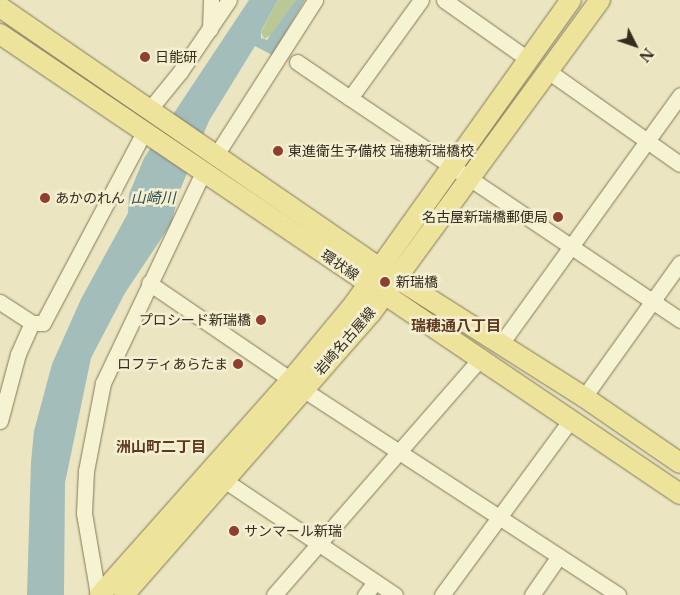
<!DOCTYPE html>
<meta charset="utf-8">
<style>
body{margin:0}
#map{position:relative;width:680px;height:595px;overflow:hidden;background:#ebe6c1;font-family:"Libre Baskerville","Noto Sans JP",serif}
div>[style]{position:absolute}
[style*='--x']{left:calc(var(--x)*1px);top:calc(var(--y)*1px);width:calc(var(--w)*1px);rotate:calc(var(--a)*1deg)}
.green>*{inset:0;background:#b9c895}
.water>*{inset:0;background:#a3bdbb}
.roads{filter:drop-shadow(0 0 1px #837859) drop-shadow(0 0 1px #837859)}
.minor>*{height:15px;margin:-7.5px;padding:0 7.5px;transform-origin:7.5px;border-radius:7.5px;background:#f6f3d3}
.major>*{height:20px;margin:-10px;padding:0 10px;transform-origin:10px;border-radius:10px;background:#ede39a}
.dots>*{width:14px;height:14px;translate:-50% -50%;box-sizing:border-box;border:2px solid #f3efd0;border-radius:50%}
span{translate:-50% -50%;white-space:nowrap;text-align:center;line-height:1.15;-webkit-text-stroke:5px #f3efd0;paint-order:stroke}
.poi-label{font-size:14px;color:#342c1d}
.left{translate:0 -50%;text-align:left}
.right{translate:-100% -50%;text-align:right}
.street-label{font-size:14px;color:#342c1d}
.water-label{font-size:15px;color:#2d4e53;font-style:italic}
.neighbourhood-label{font-size:15px;color:#5e381f;font-weight:700}
.north{position:absolute;left:610px;top:20px;width:50px;height:50px;-webkit-text-stroke:4px #f3efd0;paint-order:stroke;rotate:131deg;font-size:14px;font-weight:700;line-height:20px;text-align:center;color:#342c1d}
.north::after{content:'';display:block;margin:auto;width:18px;height:22px;background:#342c1d;clip-path:polygon(50% 0,100% 100%,50% 72%,0 100%)}
</style>
<div id="map">
<div class="green">
<i style="clip-path:polygon(278px 0,296px 0,275px 33px,264px 39px,261px 32px)"></i>
</div>
<div class="water">
<i style="clip-path:polygon(249px 0,278px 0,261px 31px,261px 38px,267px 40px,296px 0,305px 0,272px 55px,255px 46px,209px 121px,180px 190px,171px 224px,125px 293px,91px 358px,65px 483px,64px 595px,27px 595px,31px 462px,34px 431px,52px 364px,81px 299px,128px 213px,129px 194px,144px 158px)"></i>
</div>
<div class="roads">
<div class="minor">
<i style="--x:421;--y:0;--w:121;--a:125.9"></i>
<i style="--x:350;--y:98;--w:398;--a:33.9"></i>
<i style="--x:444;--y:0;--w:104;--a:35.2"></i>
<i style="--x:210;--y:29;--w:29;--a:-88"></i>
<i style="--x:297;--y:62;--w:64;--a:34.2"></i>
<i style="--x:548;--y:71;--w:161;--a:35.2"></i>
<i style="--x:149;--y:110;--w:49;--a:-50.8"></i>
<i style="--x:180;--y:72;--w:87;--a:-55.8"></i>
<i style="--x:216;--y:155;--w:184;--a:-57.4"></i>
<i style="--x:149;--y:283;--w:172;--a:34.3"></i>
<i style="--x:0;--y:302;--w:38;--a:33"></i>
<i style="--x:32;--y:323;--w:11;--a:0"></i>
<i style="--x:43;--y:323;--w:216;--a:-62.1"></i>
<i style="--x:500;--y:345;--w:308;--a:-54.2"></i>
<i style="--x:304;--y:390;--w:375;--a:33.1"></i>
<i style="--x:584;--y:397;--w:165;--a:-54.4"></i>
<i style="--x:0;--y:421;--w:69;--a:-75"></i>
<i style="--x:18;--y:354;--w:34;--a:-66"></i>
<i style="--x:224;--y:480;--w:206;--a:33.9"></i>
<i style="--x:98;--y:595;--w:83;--a:-99.7"></i>
<i style="--x:84;--y:513;--w:42;--a:-87.3"></i>
<i style="--x:86;--y:471;--w:90;--a:-79.1"></i>
<i style="--x:103;--y:383;--w:233;--a:-64.6"></i>
<i style="--x:274;--y:595;--w:315;--a:-48.9"></i>
<i style="--x:365;--y:595;--w:16;--a:-52"></i>
<i style="--x:442;--y:595;--w:216;--a:-53.7"></i>
<i style="--x:532;--y:595;--w:47;--a:-55.3"></i>
</div>
<div class="major">
<i style="--x:0;--y:7;--w:460;--a:34.5"></i>
<i style="--x:379;--y:267;--w:243;--a:32.4"></i>
<i style="--x:584;--y:397;--w:116;--a:34.5"></i>
<i style="--x:0;--y:34;--w:821;--a:34.08"></i>
<i style="--x:100;--y:595;--w:288;--a:-48.4"></i>
<i style="--x:291;--y:380;--w:99;--a:-50.3"></i>
<i style="--x:354;--y:304;--w:374;--a:-54.5"></i>
<i style="--x:124;--y:595;--w:375;--a:-48.8"></i>
<i style="--x:371;--y:313;--w:388;--a:-53.8"></i>
</div>
</div>
<div class="dots">
<i style="left:145px;top:57px;background:#8f3f2d"></i>
<i style="left:278px;top:151px;background:#8f3f2d"></i>
<i style="left:45px;top:198px;background:#8f3f2d"></i>
<i style="left:558px;top:217px;background:#8f3f2d"></i>
<i style="left:385px;top:282px;background:#8f3f2d"></i>
<i style="left:261px;top:320px;background:#8f3f2d"></i>
<i style="left:238px;top:364px;background:#8f3f2d"></i>
<i style="left:234px;top:531px;background:#8f3f2d"></i>
</div>
<div class="poi-label">
<span class="left" style="left:155px;top:57px">日能研</span>
<span class="left" style="left:288px;top:151px">東進衛生予備校 瑞穂新瑞橋校</span>
<span class="left" style="left:55px;top:198px">あかのれん</span>
<span class="right" style="left:548px;top:217px">名古屋新瑞橋郵便局</span>
<span class="left" style="left:396px;top:282px">新瑞橋</span>
<span class="right" style="left:251px;top:320px">プロシード新瑞橋</span>
<span class="right" style="left:228px;top:364px">ロフティあらたま</span>
<span class="left" style="left:244px;top:531px">サンマール新瑞</span>
</div>
<div class="street-label">
<span style="left:340px;top:265px;rotate:34deg">環状線</span>
<span style="left:345px;top:341px;rotate:-49deg">岩崎名古屋線</span>
</div>
<div class="water-label">
<span style="left:153px;top:198px">山崎川</span>
</div>
<div class="neighbourhood-label">
<span style="left:456px;top:326px">瑞穂通八丁目</span>
<span style="left:161px;top:447px">洲山町二丁目</span>
</div>
<div class="north">N</div>
</div>
